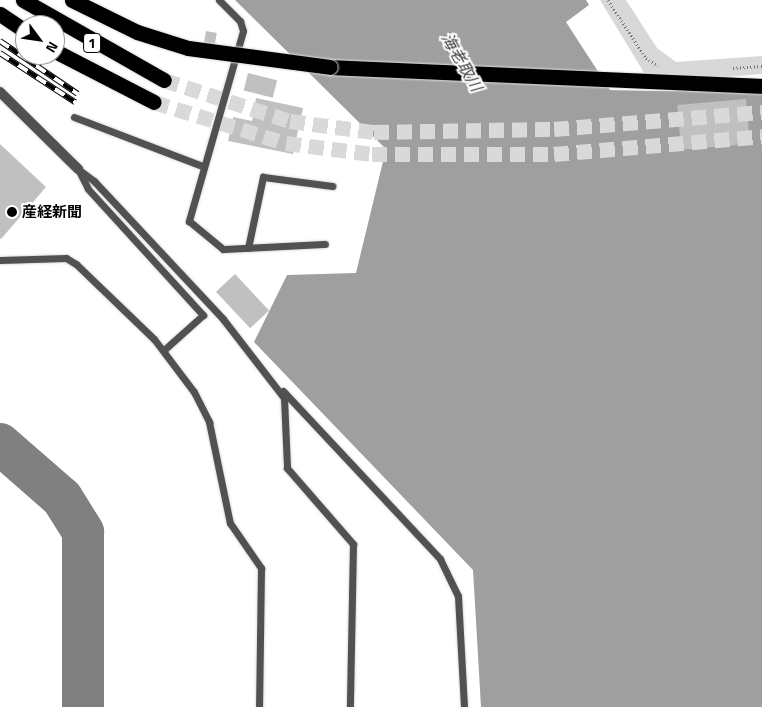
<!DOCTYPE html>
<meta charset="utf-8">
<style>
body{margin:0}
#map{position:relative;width:762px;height:707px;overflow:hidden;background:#fff;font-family:"Titillium Web","Noto Sans JP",sans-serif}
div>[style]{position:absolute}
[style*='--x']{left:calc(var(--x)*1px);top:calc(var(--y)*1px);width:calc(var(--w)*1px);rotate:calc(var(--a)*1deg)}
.green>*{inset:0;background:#d8d8d8}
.water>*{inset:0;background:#9f9f9f}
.pier>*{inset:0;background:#fff}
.taxiway>*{height:42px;margin:-21px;padding:0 21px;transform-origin:21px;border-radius:21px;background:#808080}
.building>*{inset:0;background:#c0c0c0;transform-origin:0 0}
.motorway-tunnel>*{height:15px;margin-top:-7.5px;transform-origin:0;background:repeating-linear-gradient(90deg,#d9d9d9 0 15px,transparent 0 23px)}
.path>*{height:3px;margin-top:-1.5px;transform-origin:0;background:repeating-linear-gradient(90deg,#737373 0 1px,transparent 0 3.5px)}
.roads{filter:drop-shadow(0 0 1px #dbdbdb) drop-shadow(0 0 1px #dbdbdb)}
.service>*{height:7px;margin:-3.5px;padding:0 3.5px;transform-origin:3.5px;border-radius:3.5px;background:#515151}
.tertiary>*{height:10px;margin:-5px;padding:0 5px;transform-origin:5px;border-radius:5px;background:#515151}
.motorway>*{height:15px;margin:-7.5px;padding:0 7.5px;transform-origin:7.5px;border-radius:7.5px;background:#000}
.rail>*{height:5.5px;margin-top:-2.75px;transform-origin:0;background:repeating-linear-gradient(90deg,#fff 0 11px,#000 0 22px);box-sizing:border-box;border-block:1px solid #000}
.bridges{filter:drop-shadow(0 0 1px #dbdbdb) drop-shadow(0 0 1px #dbdbdb)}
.motorway-bridge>*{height:15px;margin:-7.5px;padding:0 7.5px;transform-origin:7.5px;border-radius:7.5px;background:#000}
.dots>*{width:14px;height:14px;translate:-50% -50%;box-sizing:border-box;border:2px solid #fff;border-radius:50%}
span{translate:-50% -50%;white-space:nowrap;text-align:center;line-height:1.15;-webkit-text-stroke:4px #fff;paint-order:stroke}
.shield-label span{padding:1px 4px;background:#fff;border:1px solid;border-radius:4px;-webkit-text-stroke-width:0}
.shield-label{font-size:14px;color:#000;font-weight:700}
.poi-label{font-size:15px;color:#000;font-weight:700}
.left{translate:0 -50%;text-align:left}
.water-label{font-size:16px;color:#404040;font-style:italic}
.north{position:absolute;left:15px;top:15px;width:50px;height:50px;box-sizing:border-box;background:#fff;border:1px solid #999;border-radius:50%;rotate:121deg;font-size:14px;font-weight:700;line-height:20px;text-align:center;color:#000}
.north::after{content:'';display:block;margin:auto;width:18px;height:22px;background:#000;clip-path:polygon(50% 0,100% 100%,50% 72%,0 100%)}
</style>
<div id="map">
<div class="green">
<i style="clip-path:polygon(600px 0,626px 0,657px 48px,676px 62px,762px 56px,762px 74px,678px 81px,646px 76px)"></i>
</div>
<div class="water">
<i style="clip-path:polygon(235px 0,586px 0,589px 5px,566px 22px,610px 90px,762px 92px,762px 707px,481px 707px,473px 570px,254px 342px,287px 275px,356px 273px,386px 149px)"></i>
</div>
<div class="pier">
<i style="clip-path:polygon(611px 87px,612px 88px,762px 92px,610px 90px)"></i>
</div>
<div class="taxiway">
<i style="--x:0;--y:444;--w:82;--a:41.1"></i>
<i style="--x:62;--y:498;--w:40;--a:58"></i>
<i style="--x:83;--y:532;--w:175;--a:90"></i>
</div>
<div class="building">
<i style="left:206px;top:31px;width:11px;height:15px;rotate:10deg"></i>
<i style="left:248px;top:73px;width:30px;height:18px;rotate:14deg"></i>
<i style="clip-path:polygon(256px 98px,303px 108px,293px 154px,228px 141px,233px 117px,252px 121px)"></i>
<i style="left:746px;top:99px;width:45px;height:69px;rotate:85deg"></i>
<i style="clip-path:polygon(0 144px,46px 187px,1px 239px,0 238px)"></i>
<i style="left:235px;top:274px;width:50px;height:26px;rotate:47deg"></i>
</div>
<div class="motorway-tunnel">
<i style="--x:164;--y:80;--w:133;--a:18"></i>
<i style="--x:290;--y:121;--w:85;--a:7.5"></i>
<i style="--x:374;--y:132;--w:180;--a:-1"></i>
<i style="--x:554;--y:129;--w:209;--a:-4.7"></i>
<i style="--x:154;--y:102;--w:138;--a:17.3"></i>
<i style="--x:286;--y:143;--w:87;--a:7.3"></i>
<i style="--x:372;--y:154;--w:182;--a:0"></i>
<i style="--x:554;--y:154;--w:209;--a:-4.9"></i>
</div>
<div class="path">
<i style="--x:608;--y:0;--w:69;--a:56.8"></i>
<i style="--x:646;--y:58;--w:14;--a:34"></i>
<i style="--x:733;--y:68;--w:29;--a:-4"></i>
</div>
<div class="roads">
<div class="service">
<i style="--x:219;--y:0;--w:30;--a:45"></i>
<i style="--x:240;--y:21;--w:10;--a:73"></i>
<i style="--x:243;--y:31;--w:198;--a:105.9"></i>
<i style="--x:189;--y:221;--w:44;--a:39.5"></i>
<i style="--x:223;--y:249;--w:102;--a:-2.8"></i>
<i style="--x:74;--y:117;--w:137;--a:20.9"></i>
<i style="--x:78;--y:169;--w:20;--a:37"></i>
<i style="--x:94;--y:181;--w:189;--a:46.9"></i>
<i style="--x:223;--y:319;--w:100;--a:52.3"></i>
<i style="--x:284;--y:398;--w:70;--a:87.5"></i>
<i style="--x:287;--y:468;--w:101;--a:49"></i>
<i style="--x:353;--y:544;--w:163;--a:91.1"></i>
<i style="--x:78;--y:169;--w:22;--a:63"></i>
<i style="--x:88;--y:189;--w:171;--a:47.6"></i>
<i style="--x:203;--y:315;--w:52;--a:138.1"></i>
<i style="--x:248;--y:248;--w:73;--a:-78.1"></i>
<i style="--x:263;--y:177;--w:70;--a:7.4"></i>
<i style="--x:0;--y:260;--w:66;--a:-1.7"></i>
<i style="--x:66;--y:258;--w:12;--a:31"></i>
<i style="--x:76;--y:264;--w:108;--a:43.9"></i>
<i style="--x:154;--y:339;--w:66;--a:53"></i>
<i style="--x:194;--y:392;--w:34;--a:63"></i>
<i style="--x:209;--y:422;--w:103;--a:78.3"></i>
<i style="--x:230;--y:523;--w:55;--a:55.4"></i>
<i style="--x:261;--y:568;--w:139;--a:90.8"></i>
<i style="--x:283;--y:391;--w:230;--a:46.9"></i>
<i style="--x:440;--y:559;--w:41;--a:64.1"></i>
<i style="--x:458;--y:596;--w:111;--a:86.9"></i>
</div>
<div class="tertiary">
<i style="--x:0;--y:92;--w:110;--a:44.6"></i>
</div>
<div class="motorway">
<i style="--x:23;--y:0;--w:162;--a:29.6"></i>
<i style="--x:0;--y:14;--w:30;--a:34"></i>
<i style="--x:55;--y:51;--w:111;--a:27.3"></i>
<i style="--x:330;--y:67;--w:432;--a:2.5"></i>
</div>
</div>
<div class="rail">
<i style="--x:0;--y:41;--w:94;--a:34.2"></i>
<i style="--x:0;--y:53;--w:90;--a:33.2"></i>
</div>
<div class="bridges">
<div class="motorway-bridge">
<i style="--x:72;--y:0;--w:72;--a:26.2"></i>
<i style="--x:137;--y:32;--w:53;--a:17.4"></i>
<i style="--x:188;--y:48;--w:143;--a:7.6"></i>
</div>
</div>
<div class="dots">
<i style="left:12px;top:212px;background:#000"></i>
</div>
<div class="shield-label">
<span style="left:92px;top:43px">1</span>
</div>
<div class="poi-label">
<span class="left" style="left:22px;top:212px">産経新聞</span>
</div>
<div class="water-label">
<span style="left:462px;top:62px;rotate:60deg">海老取川</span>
</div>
<div class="north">N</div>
</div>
